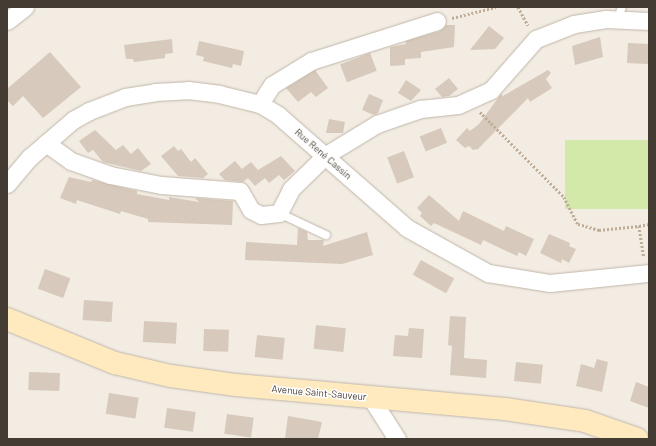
<!DOCTYPE html>
<meta charset="utf-8">
<style>
body{margin:0}
#map{position:relative;width:656px;height:446px;overflow:hidden;background:#f2ece3;font-family:Barlow,sans-serif}
div>[style]{position:absolute}
[style*='--x']{left:calc(var(--x)*1px);top:calc(var(--y)*1px);width:calc(var(--w)*1px);rotate:calc(var(--a)*1deg)}
.green>*{inset:0;background:#d2e9a9;transform-origin:0 0}
.building>*{inset:0;background:#d7c9bb;transform-origin:0 0}
.path>*{height:2.5px;margin-top:-1.25px;transform-origin:0;background:repeating-linear-gradient(90deg,#c0ad96 0 2px,transparent 0 4px)}
.roads{filter:drop-shadow(0 0 1px #c1b6a8) drop-shadow(0 0 1px #c1b6a8)}
.lane>*{height:8px;margin:-4px;padding:0 4px;transform-origin:4px;border-radius:4px;background:#fff}
.street>*{height:17px;margin:-8.5px;padding:0 8.5px;transform-origin:8.5px;border-radius:8.5px;background:#fff}
.secondary>*{height:22px;margin:-11px;padding:0 11px;transform-origin:11px;border-radius:11px;background:#ffeac0}
span{translate:-50% -50%;white-space:nowrap;text-align:center;line-height:1.15;-webkit-text-stroke:3px #fff;paint-order:stroke}
.street-label{font-size:10px;color:#443c33}
.frame{position:absolute;inset:0;border:8px solid #443c33;pointer-events:none}
</style>
<div id="map">
<div class="green">
<i style="left:649px;top:140px;width:69px;height:84px;rotate:90deg"></i>
</div>
<div class="building">
<i style="clip-path:polygon(446px 25px,455px 25px,454px 47px,421px 52px,421px 58px,405px 59px,405px 65px,390px 66px,390px 47px,406px 44px,406px 41px,440px 31px)"></i>
<i style="clip-path:polygon(489px 26px,504px 38px,495px 49px,470px 50px)"></i>
<i style="clip-path:polygon(600px 37px,603px 57px,575px 65px,572px 46px)"></i>
<i style="clip-path:polygon(172px 39px,173px 53px,165px 54px,165px 58px,134px 62px,133px 59px,126px 59px,124px 45px)"></i>
<i style="clip-path:polygon(199px 41px,244px 51px,241px 66px,233px 64px,232px 68px,203px 61px,204px 57px,196px 55px)"></i>
<i style="left:628px;top:43px;width:21px;height:20px;rotate:3deg"></i>
<i style="clip-path:polygon(50px 52px,81px 87px,43px 118px,23px 96px,13px 106px,7px 100px,7px 89px)"></i>
<i style="left:370px;top:53px;width:19px;height:32px;rotate:69deg"></i>
<i style="clip-path:polygon(315px 70px,328px 88px,316px 97px,311px 92px,298px 102px,286px 88px)"></i>
<i style="clip-path:polygon(548px 70px,551px 73px,546px 79px,552px 88px,530px 102px,528px 98px,478px 149px,473px 150px,469px 146px,465px 148px,456px 140px,467px 128px,470px 131px,479px 124px,501px 94px,503px 96px)"></i>
<i style="clip-path:polygon(449px 78px,458px 89px,449px 96px,442px 97px,435px 89px)"></i>
<i style="clip-path:polygon(406px 80px,421px 90px,411px 101px,398px 93px)"></i>
<i style="clip-path:polygon(369px 94px,383px 100px,378px 113px,374px 115px,362px 110px)"></i>
<i style="clip-path:polygon(329px 119px,345px 122px,343px 133px,326px 133px)"></i>
<i style="left:441px;top:128px;width:16px;height:23px;rotate:68deg"></i>
<i style="clip-path:polygon(95px 130px,116px 150px,123px 145px,131px 154px,138px 148px,151px 164px,141px 171px,103px 162px,93px 150px,88px 153px,79px 141px)"></i>
<i style="clip-path:polygon(174px 146px,178px 151px,181px 149px,191px 162px,195px 158px,208px 174px,203px 178px,178px 176px,161px 156px)"></i>
<i style="left:404px;top:151px;width:28px;height:18px;rotate:69deg"></i>
<i style="clip-path:polygon(281px 156px,295px 171px,284px 180px,279px 175px,269px 183px,265px 178px,255px 186px,248px 178px,243px 182px,225px 180px,219px 174px,235px 161px,242px 169px,251px 162px,258px 170px)"></i>
<i style="clip-path:polygon(69px 177px,91px 182px,92px 180px,137px 191px,137px 194px,169px 200px,169px 197px,199px 202px,195px 198px,233px 201px,232px 225px,148px 222px,148px 219px,121px 211px,120px 214px,77px 200px,76px 204px,60px 198px)"></i>
<i style="clip-path:polygon(429px 195px,459px 221px,463px 211px,504px 231px,506px 226px,534px 239px,526px 256px,519px 252px,517px 256px,483px 240px,481px 245px,434px 223px,431px 226px,420px 216px,422px 213px,417px 208px)"></i>
<i style="clip-path:polygon(298px 228px,307px 232px,308px 240px,324px 240px,323px 246px,367px 232px,373px 255px,342px 264px,245px 260px,246px 242px,297px 245px)"></i>
<i style="clip-path:polygon(549px 234px,570px 243px,569px 246px,576px 249px,569px 263px,562px 259px,561px 263px,540px 253px)"></i>
<i style="left:421px;top:260px;width:38px;height:17px;rotate:29deg"></i>
<i style="left:45px;top:269px;width:27px;height:21px;rotate:20deg"></i>
<i style="left:84px;top:300px;width:29px;height:20px;rotate:4deg"></i>
<i style="clip-path:polygon(450px 316px,466px 317px,464px 358px,487px 360px,486px 378px,450px 375px,452px 346px,448px 345px)"></i>
<i style="left:144px;top:321px;width:33px;height:21px;rotate:3deg"></i>
<i style="left:316px;top:325px;width:30px;height:24px;rotate:6deg"></i>
<i style="clip-path:polygon(409px 328px,424px 329px,422px 358px,393px 356px,395px 335px,408px 336px)"></i>
<i style="left:204px;top:329px;width:25px;height:22px;rotate:2deg"></i>
<i style="left:257px;top:335px;width:28px;height:22px;rotate:6deg"></i>
<i style="clip-path:polygon(597px 359px,608px 362px,602px 392px,576px 386px,581px 364px,594px 368px)"></i>
<i style="left:516px;top:362px;width:27px;height:19px;rotate:6deg"></i>
<i style="left:29px;top:372px;width:31px;height:18px;rotate:2deg"></i>
<i style="clip-path:polygon(636px 382px,649px 387px,649px 408px,630px 401px)"></i>
<i style="left:109px;top:393px;width:30px;height:21px;rotate:9deg"></i>
<i style="left:167px;top:408px;width:29px;height:20px;rotate:8deg"></i>
<i style="left:227px;top:414px;width:27px;height:20px;rotate:8deg"></i>
<i style="clip-path:polygon(288px 416px,322px 422px,318px 439px,285px 438px)"></i>
</div>
<div class="path">
<i style="--x:518;--y:7;--w:21;--a:61"></i>
<i style="--x:452;--y:18;--w:45;--a:-14"></i>
<i style="--x:480;--y:112;--w:120;--a:45.3"></i>
<i style="--x:564;--y:197;--w:30;--a:63"></i>
<i style="--x:578;--y:224;--w:22;--a:16"></i>
<i style="--x:599;--y:230;--w:40;--a:-5.7"></i>
<i style="--x:639;--y:226;--w:31;--a:81"></i>
<i style="--x:639;--y:226;--w:10;--a:-11"></i>
</div>
<div class="roads">
<div class="lane">
<i style="--x:618;--y:19;--w:13;--a:-72"></i>
<i style="--x:279;--y:213;--w:52;--a:25.1"></i>
</div>
<div class="street">
<i style="--x:7;--y:21;--w:23;--a:-38"></i>
<i style="--x:260;--y:104;--w:22;--a:-58"></i>
<i style="--x:272;--y:85;--w:46;--a:-31.6"></i>
<i style="--x:311;--y:61;--w:132;--a:-17.6"></i>
<i style="--x:46;--y:143;--w:31;--a:36"></i>
<i style="--x:71;--y:161;--w:41;--a:19.7"></i>
<i style="--x:110;--y:175;--w:52;--a:11.1"></i>
<i style="--x:161;--y:185;--w:79;--a:4.3"></i>
<i style="--x:240;--y:191;--w:22;--a:60"></i>
<i style="--x:251;--y:210;--w:11;--a:27"></i>
<i style="--x:261;--y:215;--w:18;--a:-6"></i>
<i style="--x:279;--y:213;--w:27;--a:-63"></i>
<i style="--x:291;--y:189;--w:49;--a:-44.2"></i>
<i style="--x:326;--y:155;--w:60;--a:-31.3"></i>
<i style="--x:377;--y:124;--w:46;--a:-19.2"></i>
<i style="--x:420;--y:109;--w:38;--a:-6"></i>
<i style="--x:458;--y:105;--w:36;--a:-24"></i>
<i style="--x:491;--y:90;--w:68;--a:-48.6"></i>
<i style="--x:536;--y:39;--w:41;--a:-21.5"></i>
<i style="--x:574;--y:24;--w:32;--a:-9"></i>
<i style="--x:606;--y:19;--w:43;--a:2.7"></i>
<i style="--x:7;--y:184;--w:35;--a:-50"></i>
<i style="--x:30;--y:157;--w:57;--a:-40.7"></i>
<i style="--x:73;--y:120;--w:18;--a:-29"></i>
<i style="--x:89;--y:111;--w:39;--a:-21"></i>
<i style="--x:125;--y:97;--w:30;--a:-9"></i>
<i style="--x:155;--y:92;--w:33;--a:-3"></i>
<i style="--x:188;--y:90;--w:31;--a:7"></i>
<i style="--x:219;--y:94;--w:42;--a:13.7"></i>
<i style="--x:260;--y:104;--w:21;--a:31"></i>
<i style="--x:278;--y:115;--w:171;--a:41.2"></i>
<i style="--x:407;--y:228;--w:93;--a:29.1"></i>
<i style="--x:488;--y:273;--w:63;--a:9.2"></i>
<i style="--x:550;--y:283;--w:100;--a:-5.8"></i>
<i style="--x:371;--y:398;--w:49;--a:57.6"></i>
</div>
<div class="secondary">
<i style="--x:7;--y:319;--w:117;--a:22.2"></i>
<i style="--x:115;--y:363;--w:57;--a:13.1"></i>
<i style="--x:171;--y:376;--w:66;--a:7.9"></i>
<i style="--x:236;--y:385;--w:270;--a:5.1"></i>
<i style="--x:505;--y:409;--w:81;--a:8.5"></i>
<i style="--x:585;--y:421;--w:55;--a:19.1"></i>
</div>
</div>
<div class="street-label">
<span style="left:323px;top:154px;rotate:41deg">Rue René Cassin</span>
<span style="left:319px;top:393px;rotate:5deg">Avenue Saint-Sauveur</span>
</div>
<div class="frame"></div>
</div>
